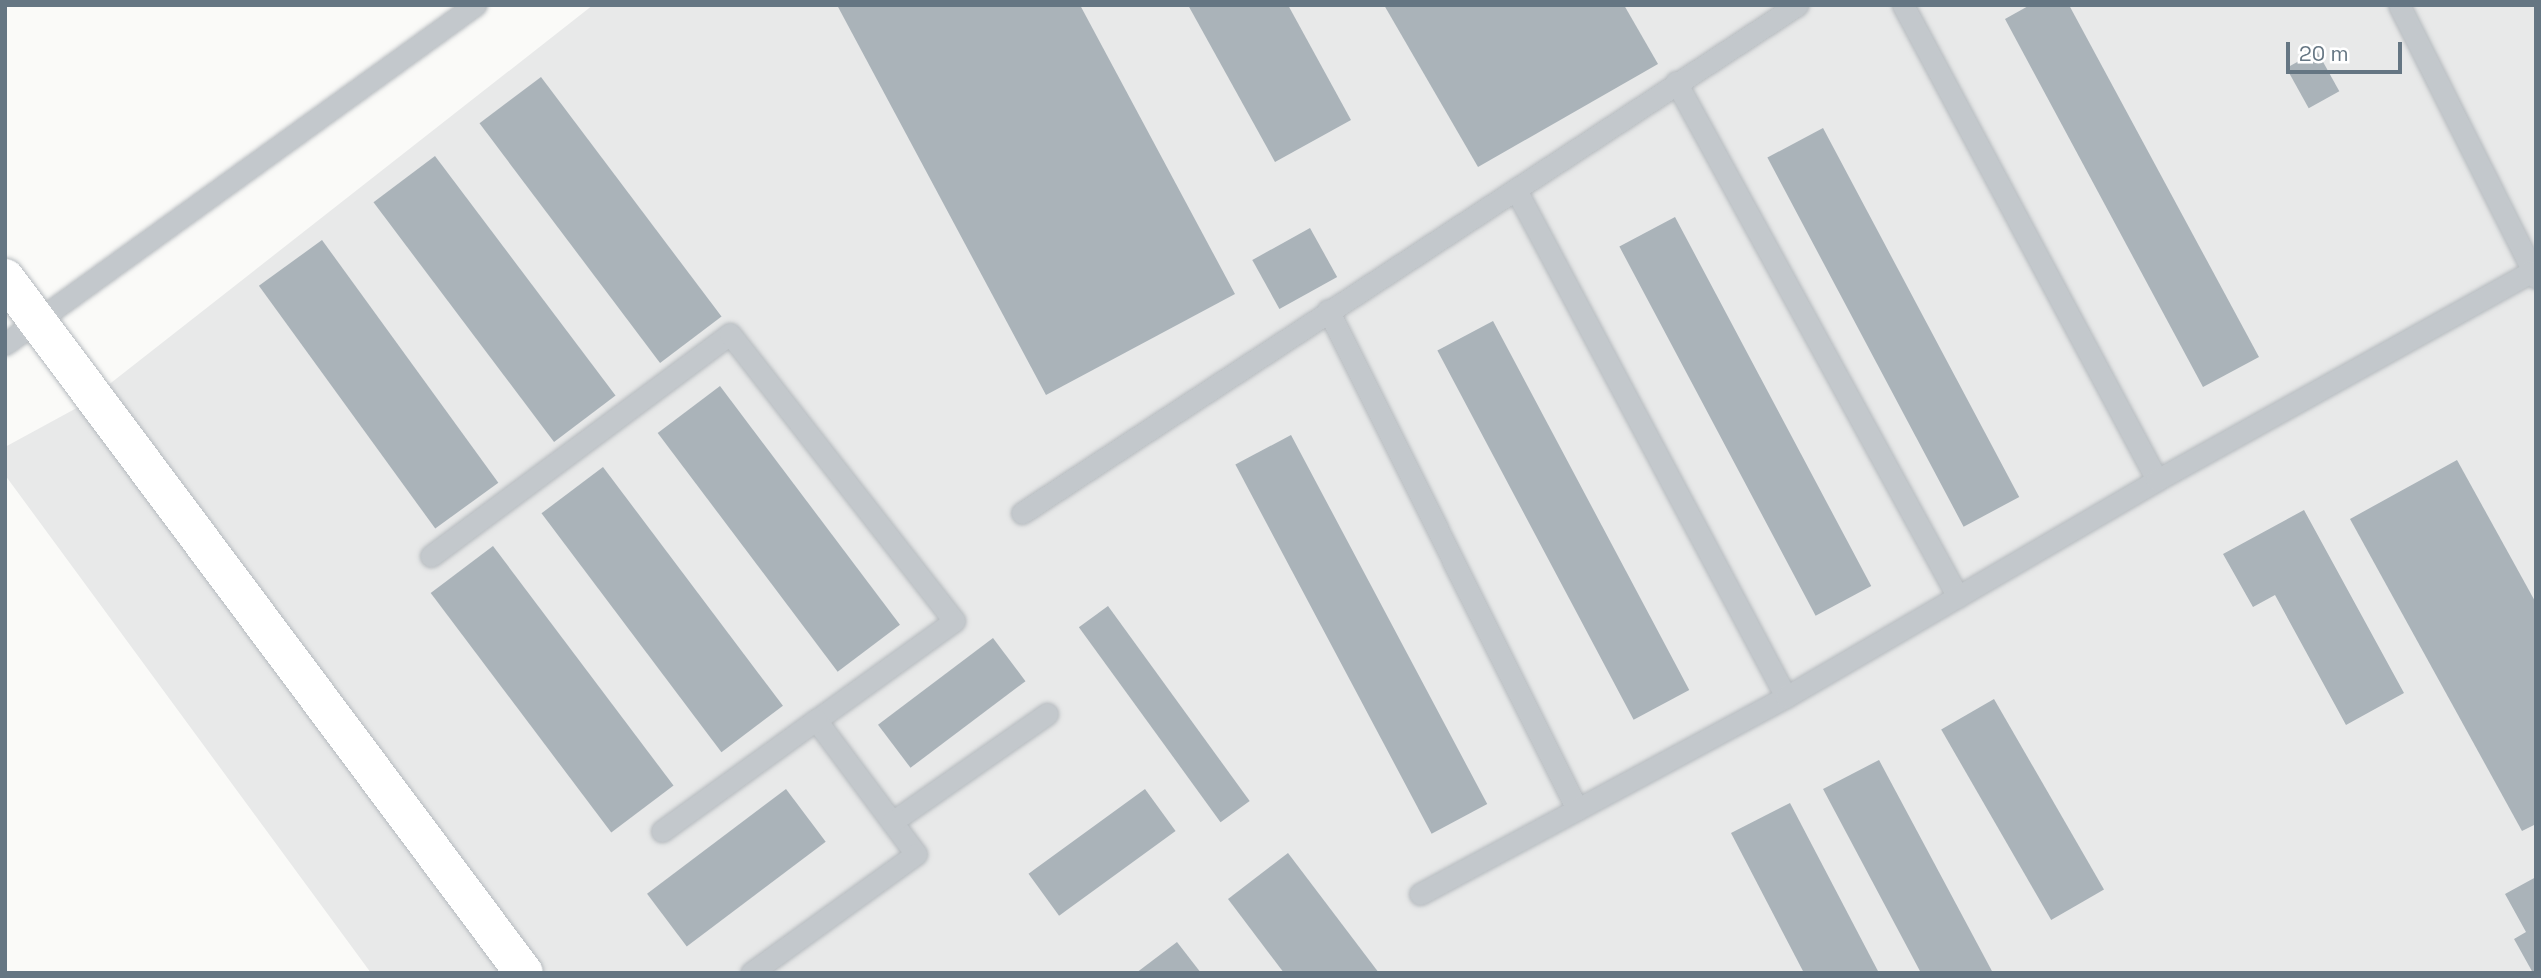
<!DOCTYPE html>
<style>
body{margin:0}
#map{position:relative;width:2541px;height:978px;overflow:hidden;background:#fafaf8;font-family:"Space Grotesk",sans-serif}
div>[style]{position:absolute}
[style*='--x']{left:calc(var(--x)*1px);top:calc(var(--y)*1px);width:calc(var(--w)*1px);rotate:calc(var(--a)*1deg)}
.built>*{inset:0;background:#e8e9e9}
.building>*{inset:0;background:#aab3b9;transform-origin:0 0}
.roads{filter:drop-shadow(0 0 2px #b5babe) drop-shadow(0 0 2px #b5babe)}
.lane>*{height:21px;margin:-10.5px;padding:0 10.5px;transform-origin:10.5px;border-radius:10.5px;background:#c3c8cc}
.primary>*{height:38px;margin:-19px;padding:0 19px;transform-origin:19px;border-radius:19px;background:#fff}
span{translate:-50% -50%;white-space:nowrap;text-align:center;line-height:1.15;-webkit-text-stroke:7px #fff;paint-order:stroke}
.frame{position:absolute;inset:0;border:7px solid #657683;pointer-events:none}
.scale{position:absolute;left:2286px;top:42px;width:116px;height:32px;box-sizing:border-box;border:4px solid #657683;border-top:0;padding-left:9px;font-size:21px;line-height:24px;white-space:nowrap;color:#657683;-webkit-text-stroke:5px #fff;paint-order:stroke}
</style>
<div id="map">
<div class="built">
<i style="clip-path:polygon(593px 5px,2536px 5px,2536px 973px,371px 973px,5px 475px,5px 447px,84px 404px)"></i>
</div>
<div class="building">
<i style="clip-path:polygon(837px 5px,1080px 5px,1235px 294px,1046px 395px)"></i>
<i style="clip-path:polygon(1188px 5px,1288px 5px,1351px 120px,1275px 162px)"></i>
<i style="clip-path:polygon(1384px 5px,1624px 5px,1658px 64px,1478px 167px)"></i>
<i style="clip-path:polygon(2030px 5px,2069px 5px,2259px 357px,2203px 387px,2005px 19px)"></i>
<i style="left:2317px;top:51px;width:46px;height:35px;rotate:61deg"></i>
<i style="left:541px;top:77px;width:300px;height:77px;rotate:53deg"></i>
<i style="left:1823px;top:128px;width:418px;height:63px;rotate:62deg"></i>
<i style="left:435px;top:156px;width:300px;height:77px;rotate:53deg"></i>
<i style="left:1675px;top:217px;width:418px;height:63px;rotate:62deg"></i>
<i style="left:1310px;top:228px;width:56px;height:66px;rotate:61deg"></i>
<i style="left:322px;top:240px;width:300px;height:78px;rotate:54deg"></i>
<i style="left:1493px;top:321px;width:418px;height:63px;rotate:62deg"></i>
<i style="left:720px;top:386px;width:299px;height:78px;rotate:53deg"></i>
<i style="left:1291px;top:435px;width:418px;height:63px;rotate:62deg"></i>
<i style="clip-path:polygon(2457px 460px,2536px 603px,2536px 824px,2522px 831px,2350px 519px)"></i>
<i style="left:603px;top:467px;width:299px;height:77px;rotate:53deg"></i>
<i style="clip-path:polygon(2304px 510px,2404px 693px,2346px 725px,2275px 595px,2253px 607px,2223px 554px)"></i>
<i style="left:493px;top:546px;width:300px;height:78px;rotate:53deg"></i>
<i style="left:1108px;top:606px;width:241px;height:36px;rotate:54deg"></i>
<i style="left:993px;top:638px;width:54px;height:144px;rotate:53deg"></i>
<i style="left:1994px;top:699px;width:220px;height:61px;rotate:60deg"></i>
<i style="clip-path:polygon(1879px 760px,1993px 973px,1921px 973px,1823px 789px)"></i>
<i style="left:786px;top:789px;width:66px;height:174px;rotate:53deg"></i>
<i style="left:1145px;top:789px;width:52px;height:144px;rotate:54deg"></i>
<i style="clip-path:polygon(1790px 803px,1879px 973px,1804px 973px,1731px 833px)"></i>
<i style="clip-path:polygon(1288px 853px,1379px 973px,1284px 973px,1228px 899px)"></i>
<i style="clip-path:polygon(2536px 877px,2536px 973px,2533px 973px,2514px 939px,2526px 932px,2505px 894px)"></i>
<i style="clip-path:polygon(1177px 942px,1201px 973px,1136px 973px)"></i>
</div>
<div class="roads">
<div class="lane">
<i style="--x:1903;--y:5;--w:539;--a:61.86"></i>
<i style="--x:2399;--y:5;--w:305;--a:63.3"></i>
<i style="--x:1676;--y:82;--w:587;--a:61.3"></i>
<i style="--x:1516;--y:190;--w:574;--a:61.96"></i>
<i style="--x:1328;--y:310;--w:558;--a:63.48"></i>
<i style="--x:5;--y:344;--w:580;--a:-35.8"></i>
<i style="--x:1022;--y:513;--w:927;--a:-33.24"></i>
<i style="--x:431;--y:556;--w:372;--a:-36.6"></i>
<i style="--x:730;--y:334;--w:364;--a:52"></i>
<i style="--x:954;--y:621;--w:170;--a:144.3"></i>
<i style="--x:816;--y:720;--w:167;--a:53.3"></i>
<i style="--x:916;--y:854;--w:203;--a:144.2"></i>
<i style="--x:892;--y:822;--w:189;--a:-34.9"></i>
<i style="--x:662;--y:831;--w:190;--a:-35.8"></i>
<i style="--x:1420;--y:894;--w:416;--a:-28.3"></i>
<i style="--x:1786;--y:697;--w:430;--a:-30.3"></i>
<i style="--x:2157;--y:480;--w:429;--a:-29.1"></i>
</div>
<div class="primary">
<i style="--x:5;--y:278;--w:867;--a:53.25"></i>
</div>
</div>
<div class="frame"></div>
<div class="scale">20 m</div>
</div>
